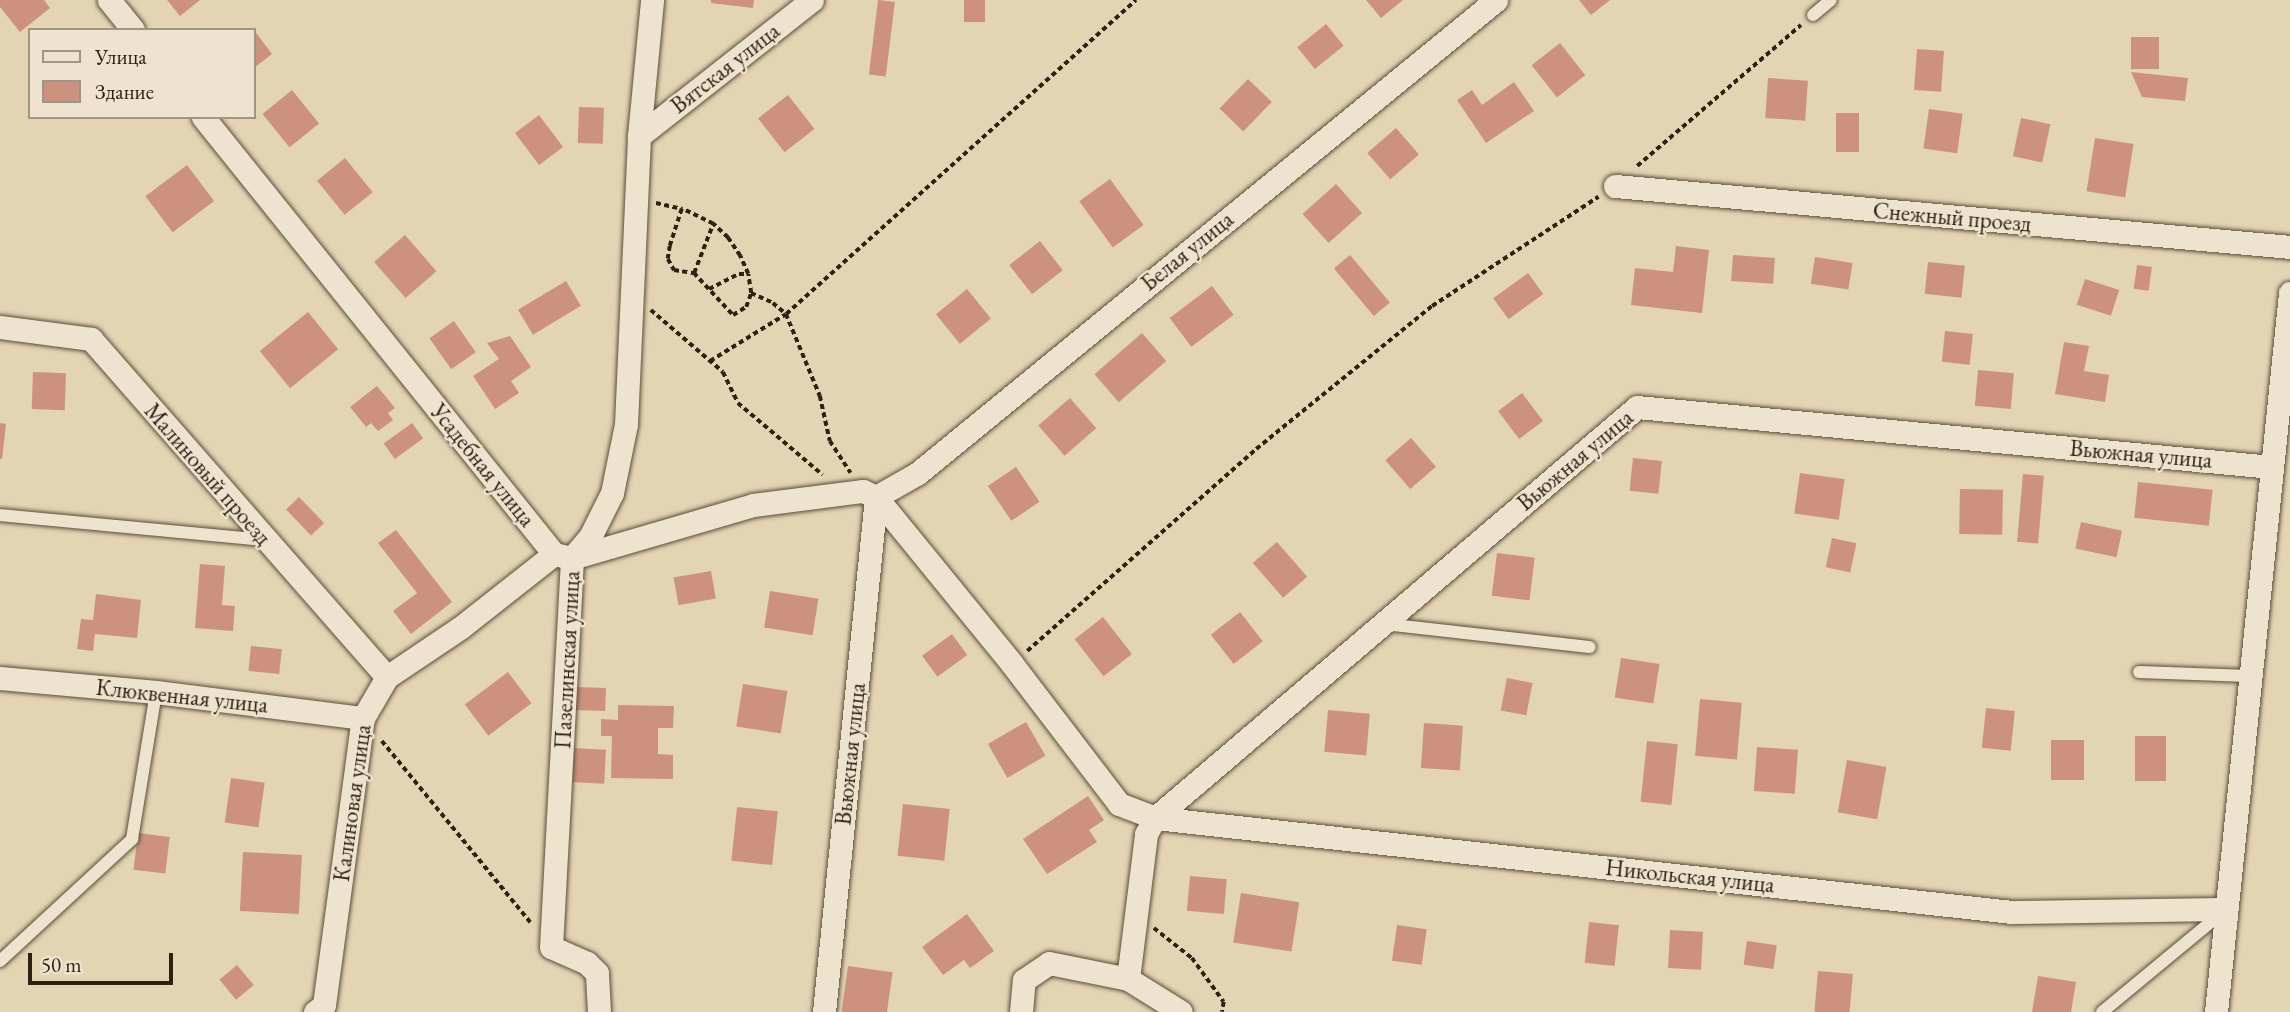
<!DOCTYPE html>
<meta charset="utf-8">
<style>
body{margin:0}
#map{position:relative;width:2290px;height:1012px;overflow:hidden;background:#e3d4b3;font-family:"EB Garamond",serif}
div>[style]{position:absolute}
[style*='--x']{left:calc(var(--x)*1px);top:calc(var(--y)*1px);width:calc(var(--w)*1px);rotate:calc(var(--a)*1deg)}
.building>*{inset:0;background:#cd927f;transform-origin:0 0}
.path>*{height:3.5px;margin-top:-1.75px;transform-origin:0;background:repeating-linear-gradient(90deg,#2d2113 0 5px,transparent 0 8.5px)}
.roads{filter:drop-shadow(0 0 2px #5a4e3b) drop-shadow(0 0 2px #5a4e3b)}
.service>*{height:12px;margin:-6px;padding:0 6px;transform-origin:6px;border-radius:6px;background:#ede3ce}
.minor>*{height:23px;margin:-11.5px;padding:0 11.5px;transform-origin:11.5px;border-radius:11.5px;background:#ede3ce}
span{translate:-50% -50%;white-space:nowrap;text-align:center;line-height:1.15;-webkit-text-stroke:5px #ede3ce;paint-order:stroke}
.street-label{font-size:23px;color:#2d2113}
.legend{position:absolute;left:28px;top:28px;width:228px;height:91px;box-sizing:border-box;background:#ede3ce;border:2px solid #a09583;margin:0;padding:9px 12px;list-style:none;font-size:21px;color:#2d2113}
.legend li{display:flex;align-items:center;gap:14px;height:35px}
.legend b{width:35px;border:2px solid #a09583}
.scale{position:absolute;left:28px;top:953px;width:145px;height:32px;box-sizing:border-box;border:4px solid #2d2113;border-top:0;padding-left:9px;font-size:21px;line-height:24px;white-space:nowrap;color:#2d2113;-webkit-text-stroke:5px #ede3ce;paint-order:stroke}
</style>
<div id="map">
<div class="building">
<i style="clip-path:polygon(0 0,44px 0,50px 8px,20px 32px,0 7px)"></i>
<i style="clip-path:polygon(167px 0,200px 0,180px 16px)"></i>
<i style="clip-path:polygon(711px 0,754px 0,753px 8px,711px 3px)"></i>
<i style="left:878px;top:0;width:17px;height:75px;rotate:7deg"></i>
<i style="left:964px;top:0;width:21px;height:22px"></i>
<i style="clip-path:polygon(1366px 0,1403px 0,1381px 18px)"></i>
<i style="clip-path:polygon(1579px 0,1610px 0,1591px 15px)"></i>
<i style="left:1326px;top:24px;width:28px;height:37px;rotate:51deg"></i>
<i style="clip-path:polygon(254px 30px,272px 54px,254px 68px)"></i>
<i style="left:2131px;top:37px;width:28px;height:32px"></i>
<i style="left:1560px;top:43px;width:41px;height:36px;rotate:52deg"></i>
<i style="left:1917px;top:49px;width:27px;height:41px;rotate:4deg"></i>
<i style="clip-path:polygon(2131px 72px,2188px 78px,2185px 101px,2142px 97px)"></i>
<i style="left:1768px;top:78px;width:40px;height:40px;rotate:4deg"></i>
<i style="left:1248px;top:79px;width:33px;height:41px;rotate:44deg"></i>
<i style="clip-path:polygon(1514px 82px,1534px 111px,1486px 143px,1457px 100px,1472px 90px,1482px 105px)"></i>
<i style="left:292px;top:90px;width:43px;height:38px;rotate:51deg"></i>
<i style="left:788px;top:95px;width:43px;height:38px;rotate:52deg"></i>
<i style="left:579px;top:107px;width:25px;height:36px;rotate:2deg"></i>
<i style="left:1929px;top:109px;width:34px;height:40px;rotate:8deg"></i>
<i style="left:1836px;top:113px;width:23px;height:39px"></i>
<i style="left:539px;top:115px;width:40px;height:30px;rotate:53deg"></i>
<i style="left:2021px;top:118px;width:30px;height:39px;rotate:12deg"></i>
<i style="left:1396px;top:128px;width:35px;height:38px;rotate:49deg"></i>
<i style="left:2095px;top:138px;width:39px;height:54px;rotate:9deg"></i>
<i style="left:345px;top:158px;width:44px;height:36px;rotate:51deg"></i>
<i style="left:187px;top:165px;width:45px;height:52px;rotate:53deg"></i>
<i style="left:1110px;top:179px;width:57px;height:38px;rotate:54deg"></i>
<i style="left:1336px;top:184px;width:39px;height:45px;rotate:48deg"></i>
<i style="left:405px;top:235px;width:48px;height:41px;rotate:49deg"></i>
<i style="left:1040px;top:241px;width:37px;height:39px;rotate:52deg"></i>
<i style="clip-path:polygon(1676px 246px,1709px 250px,1702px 313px,1631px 305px,1635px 268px,1673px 272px)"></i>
<i style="left:1350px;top:255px;width:62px;height:21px;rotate:50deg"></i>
<i style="left:1733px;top:255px;width:42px;height:26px;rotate:4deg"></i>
<i style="left:1815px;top:257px;width:38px;height:27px;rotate:9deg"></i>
<i style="left:1928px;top:262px;width:37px;height:32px;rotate:6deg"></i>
<i style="left:2137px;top:265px;width:15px;height:24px;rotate:8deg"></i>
<i style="left:1528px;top:273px;width:26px;height:43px;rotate:54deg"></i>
<i style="left:2085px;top:279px;width:36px;height:27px;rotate:18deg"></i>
<i style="left:566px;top:281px;width:29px;height:56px;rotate:59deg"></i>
<i style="left:1212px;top:286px;width:36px;height:53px;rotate:53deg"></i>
<i style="left:967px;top:289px;width:38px;height:40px;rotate:51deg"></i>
<i style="left:308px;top:312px;width:48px;height:62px;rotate:51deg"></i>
<i style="left:454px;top:321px;width:38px;height:30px;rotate:55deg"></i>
<i style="left:1945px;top:331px;width:28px;height:31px;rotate:6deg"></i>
<i style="left:1142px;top:333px;width:37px;height:63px;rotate:49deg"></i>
<i style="clip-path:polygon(510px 336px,531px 367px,511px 381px,519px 393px,495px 409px,473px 376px,499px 359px,487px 343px)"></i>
<i style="clip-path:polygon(2064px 342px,2089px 346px,2084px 371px,2109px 375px,2105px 402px,2055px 394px)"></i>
<i style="left:1978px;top:370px;width:36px;height:36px;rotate:5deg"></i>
<i style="left:33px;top:372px;width:33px;height:37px;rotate:2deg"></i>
<i style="clip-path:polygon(377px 386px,395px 408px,388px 413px,393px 420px,378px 431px,371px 423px,366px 427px,350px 407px)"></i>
<i style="left:1522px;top:393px;width:35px;height:30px;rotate:53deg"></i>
<i style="left:1070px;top:398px;width:40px;height:42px;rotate:49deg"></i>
<i style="clip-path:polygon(0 423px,6px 424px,2px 459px,0 459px)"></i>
<i style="left:412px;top:423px;width:19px;height:35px;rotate:54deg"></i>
<i style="left:1411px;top:438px;width:38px;height:34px;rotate:49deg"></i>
<i style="left:1633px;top:458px;width:29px;height:33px;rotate:6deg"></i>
<i style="left:1016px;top:467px;width:42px;height:34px;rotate:56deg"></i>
<i style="left:1800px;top:473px;width:45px;height:41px;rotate:8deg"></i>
<i style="left:2023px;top:474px;width:21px;height:68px;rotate:5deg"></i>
<i style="left:2138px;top:482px;width:75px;height:36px;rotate:6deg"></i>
<i style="left:1960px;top:489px;width:43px;height:45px;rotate:1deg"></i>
<i style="left:299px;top:497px;width:36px;height:18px;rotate:46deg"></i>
<i style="left:2081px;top:522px;width:42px;height:27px;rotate:12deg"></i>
<i style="clip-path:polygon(396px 530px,452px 602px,411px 634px,393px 611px,417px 593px,378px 543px)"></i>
<i style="left:1832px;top:538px;width:25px;height:30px;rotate:12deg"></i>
<i style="left:1277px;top:542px;width:46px;height:32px;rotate:49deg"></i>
<i style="left:1497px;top:553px;width:38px;height:43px;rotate:7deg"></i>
<i style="clip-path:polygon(200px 564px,225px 566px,222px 605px,235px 606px,233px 631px,195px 628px)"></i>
<i style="left:711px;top:571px;width:28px;height:38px;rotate:80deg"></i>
<i style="left:770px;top:591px;width:49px;height:37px;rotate:9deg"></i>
<i style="clip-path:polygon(96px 594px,141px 600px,137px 638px,95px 634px,93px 651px,77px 649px,81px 619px,93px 620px)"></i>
<i style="left:1240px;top:612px;width:37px;height:37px;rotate:52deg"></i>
<i style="left:1103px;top:617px;width:47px;height:36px;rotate:52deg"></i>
<i style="left:952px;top:634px;width:26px;height:37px;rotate:54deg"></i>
<i style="left:251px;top:646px;width:31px;height:25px;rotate:6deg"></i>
<i style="left:1621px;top:658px;width:39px;height:40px;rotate:9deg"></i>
<i style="left:508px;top:672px;width:39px;height:54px;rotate:53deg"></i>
<i style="left:1507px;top:678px;width:26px;height:33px;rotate:11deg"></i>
<i style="left:743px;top:684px;width:45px;height:43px;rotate:9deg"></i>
<i style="left:576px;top:687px;width:30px;height:23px;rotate:2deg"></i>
<i style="left:1700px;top:699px;width:42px;height:57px;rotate:5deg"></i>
<i style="clip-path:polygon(618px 705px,674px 706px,673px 728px,658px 728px,658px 754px,673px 755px,673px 779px,611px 778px,612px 736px,601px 736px,601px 719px,618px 720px)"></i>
<i style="left:1986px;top:708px;width:29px;height:40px;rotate:6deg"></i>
<i style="left:1328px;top:710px;width:42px;height:42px;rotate:5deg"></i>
<i style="left:1026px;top:722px;width:39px;height:44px;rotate:60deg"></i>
<i style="left:1424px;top:723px;width:39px;height:45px;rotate:4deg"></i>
<i style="left:2135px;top:736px;width:31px;height:45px"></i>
<i style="left:2051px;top:740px;width:33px;height:40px"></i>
<i style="left:1647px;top:741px;width:31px;height:61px;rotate:6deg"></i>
<i style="left:1757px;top:747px;width:41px;height:44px;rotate:4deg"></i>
<i style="left:572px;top:748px;width:34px;height:34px;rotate:3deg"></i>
<i style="left:1847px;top:760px;width:40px;height:53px;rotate:10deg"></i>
<i style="left:231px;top:778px;width:34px;height:45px;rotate:8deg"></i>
<i style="clip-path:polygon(1088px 796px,1104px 820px,1089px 830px,1097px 842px,1047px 874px,1023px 839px)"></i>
<i style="left:903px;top:804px;width:47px;height:52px;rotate:6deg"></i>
<i style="left:737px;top:807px;width:41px;height:54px;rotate:6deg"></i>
<i style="left:138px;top:833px;width:32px;height:37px;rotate:7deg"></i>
<i style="left:243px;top:852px;width:59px;height:59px;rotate:3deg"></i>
<i style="left:1190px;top:876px;width:37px;height:35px;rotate:5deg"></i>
<i style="left:1241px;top:893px;width:59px;height:50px;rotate:9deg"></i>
<i style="clip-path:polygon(967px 914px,994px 951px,970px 968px,964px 960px,943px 975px,922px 947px)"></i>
<i style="left:1589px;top:922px;width:30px;height:41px;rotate:6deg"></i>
<i style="left:1397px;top:925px;width:30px;height:36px;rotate:8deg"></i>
<i style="left:1670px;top:930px;width:33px;height:38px;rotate:3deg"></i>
<i style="left:1747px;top:941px;width:30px;height:24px;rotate:8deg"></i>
<i style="left:237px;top:965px;width:26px;height:23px;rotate:50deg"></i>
<i style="left:848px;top:966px;width:45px;height:46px;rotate:8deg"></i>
<i style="left:1818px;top:971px;width:35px;height:41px;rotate:5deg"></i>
<i style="clip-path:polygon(2038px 976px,2076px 982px,2071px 1012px,2032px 1012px)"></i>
</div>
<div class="path">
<i style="--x:1637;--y:166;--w:216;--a:-40.7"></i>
<i style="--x:656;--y:203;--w:27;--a:13"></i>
<i style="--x:682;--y:209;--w:39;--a:108"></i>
<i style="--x:670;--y:246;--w:13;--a:99"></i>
<i style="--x:668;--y:259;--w:13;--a:61"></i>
<i style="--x:674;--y:270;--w:20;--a:9"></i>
<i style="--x:694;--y:273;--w:57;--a:47.1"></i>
<i style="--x:733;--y:315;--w:15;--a:-32"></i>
<i style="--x:746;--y:307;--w:15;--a:-70"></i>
<i style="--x:751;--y:293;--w:19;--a:-99"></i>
<i style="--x:748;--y:274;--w:20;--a:-114"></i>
<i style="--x:740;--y:256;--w:22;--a:-124"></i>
<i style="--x:728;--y:238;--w:21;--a:-137"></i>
<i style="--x:713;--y:224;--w:34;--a:-154"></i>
<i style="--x:694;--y:273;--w:53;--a:-68.8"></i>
<i style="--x:709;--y:289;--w:34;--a:-27"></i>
<i style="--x:739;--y:274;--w:9;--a:0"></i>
<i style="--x:751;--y:293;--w:24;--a:24"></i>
<i style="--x:773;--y:303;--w:17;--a:40"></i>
<i style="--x:786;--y:314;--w:89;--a:67.5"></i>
<i style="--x:820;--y:396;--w:46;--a:77.5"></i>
<i style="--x:830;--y:441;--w:38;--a:57"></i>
<i style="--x:651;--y:310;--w:95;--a:40.7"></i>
<i style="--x:723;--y:372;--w:34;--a:64"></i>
<i style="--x:738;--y:403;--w:111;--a:40.3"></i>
<i style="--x:710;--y:361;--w:89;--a:-31.7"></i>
<i style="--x:786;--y:314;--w:470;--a:-41.9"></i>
<i style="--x:1027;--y:651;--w:305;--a:-41.4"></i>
<i style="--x:1256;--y:449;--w:227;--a:-39.1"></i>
<i style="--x:1432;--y:306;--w:199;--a:-33.3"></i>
<i style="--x:382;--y:741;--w:237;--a:50.7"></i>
<i style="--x:1154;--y:928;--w:48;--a:38.3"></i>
<i style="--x:1192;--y:958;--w:54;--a:54"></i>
<i style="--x:1224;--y:1002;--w:10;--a:101"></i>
</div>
<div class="roads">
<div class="service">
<i style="--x:1813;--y:15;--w:23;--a:-40"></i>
<i style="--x:0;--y:515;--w:265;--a:5.4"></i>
<i style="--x:1384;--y:624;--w:207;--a:6.4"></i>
<i style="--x:2139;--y:672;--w:111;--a:2.1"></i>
<i style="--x:0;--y:961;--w:180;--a:-42.7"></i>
<i style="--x:132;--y:839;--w:149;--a:-80.7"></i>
<i style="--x:2102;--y:1012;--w:157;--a:-39.6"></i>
</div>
<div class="minor">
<i style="--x:109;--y:0;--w:38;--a:51"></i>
<i style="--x:203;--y:117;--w:561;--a:51.23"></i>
<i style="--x:554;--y:554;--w:18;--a:13"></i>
<i style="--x:572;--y:558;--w:189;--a:-16.3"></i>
<i style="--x:753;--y:505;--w:111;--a:-7.3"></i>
<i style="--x:863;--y:491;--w:14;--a:25"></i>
<i style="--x:876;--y:497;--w:215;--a:50.8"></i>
<i style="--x:1012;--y:664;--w:176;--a:52.6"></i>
<i style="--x:1119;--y:804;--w:39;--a:21"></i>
<i style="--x:1155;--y:818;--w:862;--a:6.26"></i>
<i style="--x:2012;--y:912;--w:214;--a:-0.8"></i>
<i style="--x:639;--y:136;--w:220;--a:-38.2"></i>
<i style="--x:1615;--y:186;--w:678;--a:5.16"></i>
<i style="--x:0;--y:327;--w:92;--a:7.5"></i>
<i style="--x:91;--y:339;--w:449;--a:48.8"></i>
<i style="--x:876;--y:497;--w:48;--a:-29.7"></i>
<i style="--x:918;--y:473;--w:747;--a:-39.29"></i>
<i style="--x:0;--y:678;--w:157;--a:5.1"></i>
<i style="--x:156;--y:692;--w:209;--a:7.2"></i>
<i style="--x:1128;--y:979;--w:146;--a:-82.9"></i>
<i style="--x:1146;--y:834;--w:18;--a:-61"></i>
<i style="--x:1155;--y:818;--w:633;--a:-40.45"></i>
<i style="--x:1637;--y:407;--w:638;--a:5.4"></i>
<i style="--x:315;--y:1012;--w:11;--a:-38"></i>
<i style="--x:324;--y:1005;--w:290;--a:-82.3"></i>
<i style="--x:363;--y:718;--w:48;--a:-59.7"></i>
<i style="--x:387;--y:677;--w:88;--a:-33.9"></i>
<i style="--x:460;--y:628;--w:120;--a:-38.2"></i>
<i style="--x:599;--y:1012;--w:39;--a:-93"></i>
<i style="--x:597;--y:973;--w:14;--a:-135"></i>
<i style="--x:587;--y:963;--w:39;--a:-156"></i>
<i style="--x:551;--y:947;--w:390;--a:-86.9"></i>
<i style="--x:572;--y:558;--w:30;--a:-50"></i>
<i style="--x:591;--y:535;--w:47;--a:-63.4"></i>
<i style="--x:612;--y:493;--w:70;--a:-78.5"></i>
<i style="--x:626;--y:424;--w:288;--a:-87.4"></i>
<i style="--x:639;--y:136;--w:137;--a:-84.5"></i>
<i style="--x:824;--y:1012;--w:518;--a:-84.23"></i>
<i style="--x:1021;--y:1012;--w:32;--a:-85"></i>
<i style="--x:1024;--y:980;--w:30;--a:-34"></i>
<i style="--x:1049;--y:963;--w:81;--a:11.4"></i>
<i style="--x:1128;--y:979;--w:62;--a:31.9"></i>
<i style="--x:2216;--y:1012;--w:723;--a:-84.12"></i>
</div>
</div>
<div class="street-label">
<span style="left:725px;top:68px;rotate:-38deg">Вятская улица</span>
<span style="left:1952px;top:217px;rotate:5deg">Снежный проезд</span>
<span style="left:1187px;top:251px;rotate:-39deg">Белая улица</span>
<span style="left:2141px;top:454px;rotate:5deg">Вьюжная улица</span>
<span style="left:1575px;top:460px;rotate:-40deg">Вьюжная улица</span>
<span style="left:483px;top:465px;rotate:51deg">Усадебная улица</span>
<span style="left:208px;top:474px;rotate:49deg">Малиновый проезд</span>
<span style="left:567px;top:660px;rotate:-87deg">Пазелинская улица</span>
<span style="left:182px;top:696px;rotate:6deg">Клюквенная улица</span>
<span style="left:850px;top:754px;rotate:-84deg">Вьюжная улица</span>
<span style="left:352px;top:803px;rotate:-82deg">Калиновая улица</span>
<span style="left:1690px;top:876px;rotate:6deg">Никольская улица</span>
</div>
<ul class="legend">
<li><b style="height:9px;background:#ede3ce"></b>Улица</li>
<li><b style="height:19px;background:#cd927f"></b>Здание</li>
</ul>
<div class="scale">50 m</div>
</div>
